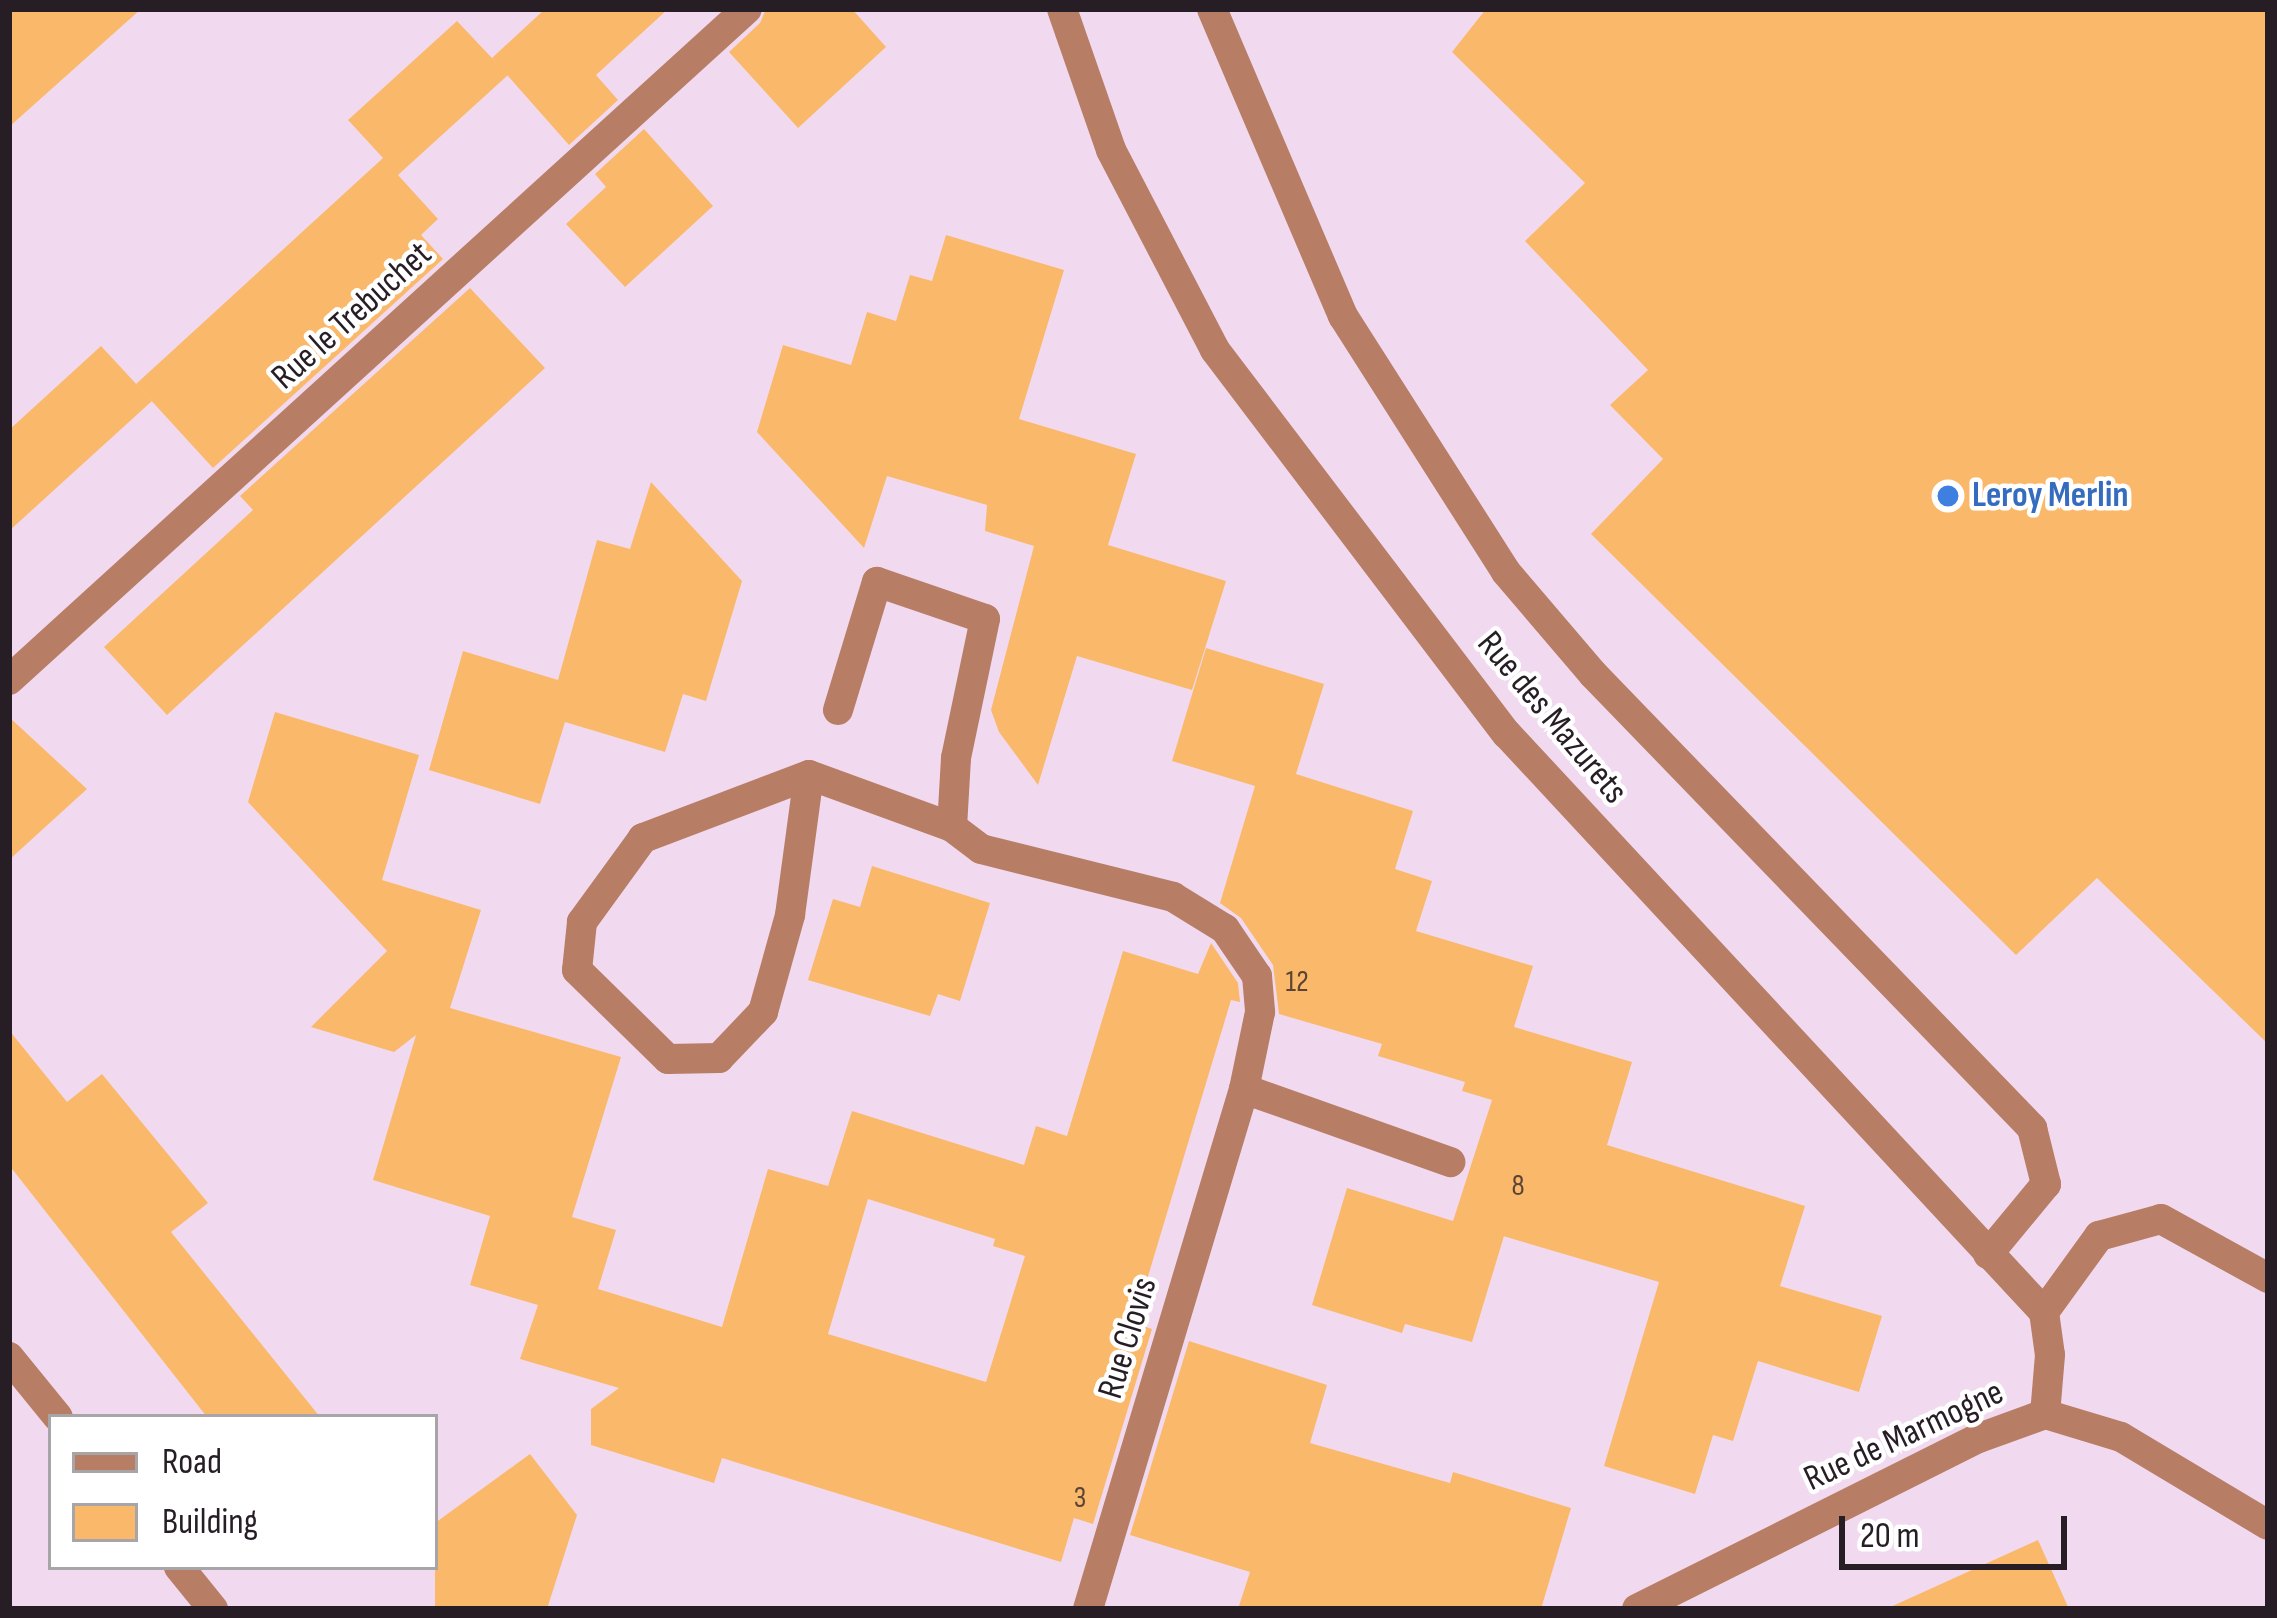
<!DOCTYPE html>
<style>
body{margin:0}
#map{position:relative;width:2277px;height:1618px;overflow:hidden;background:#f1daef;font-family:"Sofia Sans Condensed",sans-serif}
div>[style]{position:absolute}
[style*='--x']{left:calc(var(--x)*1px);top:calc(var(--y)*1px);width:calc(var(--w)*1px);rotate:calc(var(--a)*1deg)}
.building>*{inset:0;background:#fab96a}
.minor>*{height:30px;margin:-15px;padding:0 15px;transform-origin:15px;border-radius:15px;background:#b87d65}
.dots>*{width:33px;height:33px;translate:-50% -50%;box-sizing:border-box;border:6px solid #fff;border-radius:50%}
span{translate:-50% -50%;white-space:nowrap;text-align:center;line-height:1.15;-webkit-text-stroke:9px #fff;paint-order:stroke}
.number-label{font-size:30px;color:#5b4436}
.number-label span{-webkit-text-stroke-width:0}
.street-label{font-size:36px;color:#261d25}
.shop-label{font-size:36px;color:#366cbe;font-weight:700}
.left{translate:0 -50%;text-align:left}
.frame{position:absolute;inset:0;border:12px solid #261d25;pointer-events:none}
.legend{position:absolute;left:48px;top:1414px;width:390px;height:156px;box-sizing:border-box;background:#fff;border:3px solid #a8a5a8;margin:0;padding:15px 21px;list-style:none;font-size:36px;color:#261d25}
.legend li{display:flex;align-items:center;gap:24px;height:60px}
.legend b{width:60px;border:3px solid #a8a5a8}
.scale{position:absolute;left:1839px;top:1516px;width:228px;height:54px;box-sizing:border-box;border:6px solid #261d25;border-top:0;padding-left:15px;font-size:36px;line-height:42px;white-space:nowrap;color:#261d25;-webkit-text-stroke:9px #fff;paint-order:stroke}
</style>
<div id="map">
<div class="building">
<i style="clip-path:polygon(9px 9px,141px 9px,9px 127px)"></i>
<i style="clip-path:polygon(545px 9px,668px 9px,596px 75px,618px 100px,569px 145px,492px 58px)"></i>
<i style="clip-path:polygon(766px 9px,852px 9px,886px 47px,798px 128px,729px 52px,760px 23px)"></i>
<i style="clip-path:polygon(1486px 9px,2268px 9px,2268px 1044px,2097px 878px,2016px 955px,1591px 534px,1663px 459px,1610px 405px,1648px 370px,1525px 241px,1585px 183px,1452px 52px)"></i>
<i style="clip-path:polygon(457px 21px,508px 75px,398px 175px,438px 219px,421px 235px,443px 259px,213px 468px,136px 384px,383px 158px,348px 120px)"></i>
<i style="clip-path:polygon(644px 129px,713px 206px,625px 287px,566px 224px,606px 187px,595px 174px)"></i>
<i style="clip-path:polygon(946px 235px,1064px 270px,1019px 419px,1136px 454px,1108px 545px,1226px 581px,1192px 690px,1077px 656px,1038px 785px,999px 732px,991px 710px,1034px 546px,985px 531px,987px 505px,887px 476px,864px 548px,757px 432px,783px 345px,851px 365px,867px 312px,896px 321px,910px 275px,932px 281px)"></i>
<i style="clip-path:polygon(470px 288px,545px 368px,167px 715px,104px 647px,253px 510px,240px 496px)"></i>
<i style="clip-path:polygon(101px 346px,152px 401px,9px 531px,9px 430px)"></i>
<i style="clip-path:polygon(651px 482px,742px 581px,706px 701px,683px 694px,665px 752px,565px 722px,540px 804px,429px 770px,463px 651px,558px 680px,597px 540px,630px 549px)"></i>
<i style="clip-path:polygon(1206px 648px,1324px 684px,1296px 774px,1413px 811px,1395px 869px,1432px 881px,1416px 931px,1533px 966px,1514px 1027px,1632px 1062px,1607px 1145px,1805px 1206px,1780px 1286px,1882px 1316px,1859px 1392px,1758px 1361px,1733px 1441px,1713px 1435px,1695px 1494px,1604px 1466px,1659px 1282px,1469px 1226px,1504px 1236px,1472px 1342px,1405px 1324px,1402px 1333px,1312px 1305px,1347px 1188px,1453px 1221px,1492px 1100px,1462px 1091px,1465px 1082px,1378px 1056px,1382px 1044px,1279px 1014px,1273px 965px,1241px 918px,1220px 903px,1255px 786px,1172px 761px)"></i>
<i style="clip-path:polygon(evenodd,275px 712px,419px 755px,382px 880px,481px 910px,450px 1008px,621px 1057px,572px 1217px,616px 1230px,598px 1289px,722px 1327px,768px 1169px,828px 1186px,852px 1111px,1024px 1165px,1036px 1126px,1067px 1136px,1123px 951px,1198px 974px,1211px 943px,1238px 983px,1240px 1002px,1231px 1000px,1134px 1323px,1152px 1329px,1093px 1524px,1074px 1518px,1061px 1562px,722px 1458px,714px 1483px,591px 1445px,591px 1409px,619px 1388px,520px 1359px,538px 1305px,470px 1285px,490px 1216px,373px 1180px,416px 1035px,394px 1052px,311px 1027px,387px 951px,248px 802px,275px 712px,868px 1199px,995px 1239px,993px 1246px,1025px 1256px,986px 1382px,828px 1334px,868px 1199px)"></i>
<i style="clip-path:polygon(9px 717px,87px 789px,9px 860px)"></i>
<i style="clip-path:polygon(872px 866px,990px 903px,960px 1001px,938px 994px,930px 1016px,808px 980px,833px 899px,860px 907px)"></i>
<i style="clip-path:polygon(9px 1030px,67px 1102px,102px 1074px,208px 1203px,171px 1232px,320px 1417px,207px 1417px,9px 1165px)"></i>
<i style="clip-path:polygon(1189px 1341px,1327px 1385px,1310px 1443px,1450px 1483px,1453px 1472px,1571px 1508px,1541px 1609px,1238px 1609px,1250px 1572px,1130px 1535px)"></i>
<i style="clip-path:polygon(530px 1454px,577px 1515px,547px 1609px,435px 1609px,435px 1523px)"></i>
<i style="clip-path:polygon(2038px 1540px,2069px 1609px,1886px 1609px)"></i>
</div>
<div class="minor">
<i style="--x:1062;--y:9;--w:149;--a:70.8"></i>
<i style="--x:1111;--y:150;--w:225;--a:62.5"></i>
<i style="--x:1215;--y:350;--w:482;--a:52.8"></i>
<i style="--x:1507;--y:734;--w:789;--a:47.11"></i>
<i style="--x:2044;--y:1312;--w:43;--a:82.1"></i>
<i style="--x:2050;--y:1355;--w:59;--a:94.8"></i>
<i style="--x:1212;--y:9;--w:334;--a:66.9"></i>
<i style="--x:1343;--y:316;--w:303;--a:57.5"></i>
<i style="--x:1506;--y:572;--w:134;--a:49.5"></i>
<i style="--x:1593;--y:674;--w:632;--a:45.96"></i>
<i style="--x:2032;--y:1128;--w:58;--a:76"></i>
<i style="--x:2046;--y:1184;--w:91;--a:129.6"></i>
<i style="--x:9;--y:680;--w:997;--a:-42.28"></i>
<i style="--x:838;--y:710;--w:134;--a:-73.1"></i>
<i style="--x:877;--y:582;--w:114;--a:18.9"></i>
<i style="--x:985;--y:619;--w:142;--a:101.8"></i>
<i style="--x:956;--y:758;--w:69;--a:93.3"></i>
<i style="--x:952;--y:827;--w:36;--a:37"></i>
<i style="--x:981;--y:849;--w:198;--a:14"></i>
<i style="--x:1173;--y:897;--w:61;--a:31.6"></i>
<i style="--x:1225;--y:929;--w:57;--a:55.8"></i>
<i style="--x:1257;--y:976;--w:36;--a:85"></i>
<i style="--x:1260;--y:1012;--w:79;--a:101.7"></i>
<i style="--x:1244;--y:1089;--w:543;--a:106.7"></i>
<i style="--x:809;--y:775;--w:178;--a:159.2"></i>
<i style="--x:643;--y:838;--w:104;--a:126"></i>
<i style="--x:582;--y:922;--w:48;--a:95.9"></i>
<i style="--x:577;--y:970;--w:127;--a:44.4"></i>
<i style="--x:668;--y:1059;--w:51;--a:-1.1"></i>
<i style="--x:719;--y:1058;--w:64;--a:-46.3"></i>
<i style="--x:763;--y:1012;--w:101;--a:-74.4"></i>
<i style="--x:790;--y:915;--w:141;--a:-82.3"></i>
<i style="--x:809;--y:775;--w:152;--a:20"></i>
<i style="--x:1244;--y:1089;--w:219;--a:19.5"></i>
<i style="--x:2044;--y:1312;--w:94;--a:-54.1"></i>
<i style="--x:2099;--y:1236;--w:64;--a:-15.3"></i>
<i style="--x:2161;--y:1219;--w:122;--a:28.9"></i>
<i style="--x:9;--y:1357;--w:77;--a:50.8"></i>
<i style="--x:179;--y:1567;--w:54;--a:51"></i>
<i style="--x:1637;--y:1609;--w:382;--a:-26.6"></i>
<i style="--x:1979;--y:1438;--w:70;--a:-20"></i>
<i style="--x:2045;--y:1414;--w:79;--a:16.8"></i>
<i style="--x:2121;--y:1437;--w:171;--a:30.9"></i>
</div>
<div class="dots">
<i style="left:1948px;top:496px;background:#3f7fe0"></i>
</div>
<div class="number-label">
<span style="left:1297px;top:982px">12</span>
<span style="left:1518px;top:1186px">8</span>
<span style="left:1080px;top:1498px">3</span>
</div>
<div class="street-label">
<span style="left:352px;top:316px;rotate:-42deg">Rue le Trebuchet</span>
<span style="left:1552px;top:718px;rotate:50deg">Rue des Mazurets</span>
<span style="left:1128px;top:1338px;rotate:-73deg">Rue Clovis</span>
<span style="left:1904px;top:1436px;rotate:-25deg">Rue de Marmogne</span>
</div>
<div class="shop-label">
<span class="left" style="left:1972px;top:496px">Leroy Merlin</span>
</div>
<div class="frame"></div>
<ul class="legend">
<li><b style="height:15px;background:#b87d65"></b>Road</li>
<li><b style="height:33px;background:#fab96a"></b>Building</li>
</ul>
<div class="scale">20 m</div>
</div>
